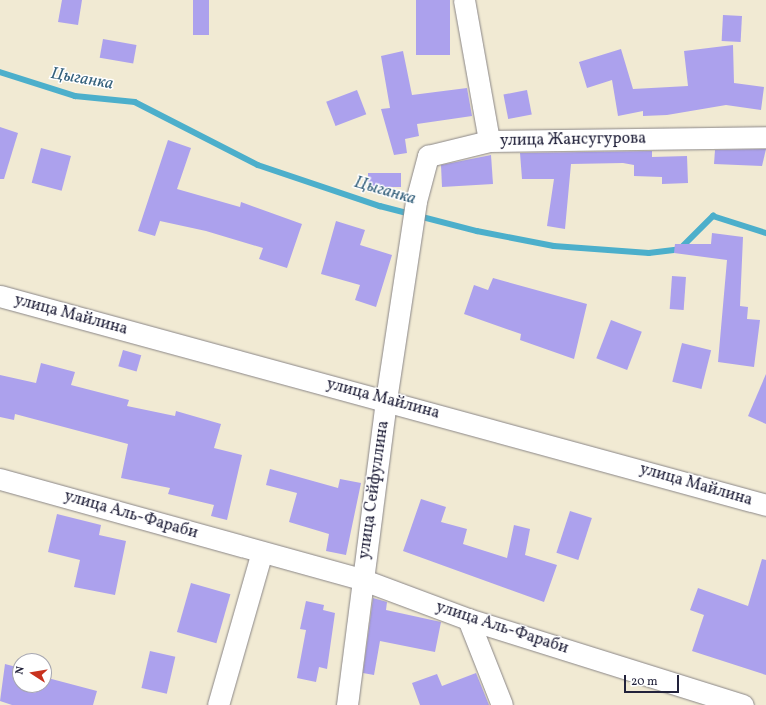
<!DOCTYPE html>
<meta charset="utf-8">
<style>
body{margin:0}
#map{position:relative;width:766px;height:705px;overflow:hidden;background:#f1ead3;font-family:Vollkorn,serif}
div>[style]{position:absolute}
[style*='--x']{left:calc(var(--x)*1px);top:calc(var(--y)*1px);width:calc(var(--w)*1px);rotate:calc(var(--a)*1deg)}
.stream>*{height:5.5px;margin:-2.75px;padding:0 2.75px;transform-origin:2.75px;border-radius:2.75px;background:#4cafcb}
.building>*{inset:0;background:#aca1ed;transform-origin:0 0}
.roads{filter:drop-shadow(0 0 1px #8a8687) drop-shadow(0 0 1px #8a8687)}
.street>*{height:21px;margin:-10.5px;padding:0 10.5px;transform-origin:10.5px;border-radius:10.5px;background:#fff}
span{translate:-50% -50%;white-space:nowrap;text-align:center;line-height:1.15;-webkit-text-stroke:3px #fff;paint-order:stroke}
.street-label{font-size:16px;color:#22223b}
.water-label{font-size:17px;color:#35617c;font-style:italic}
.north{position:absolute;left:12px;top:653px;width:40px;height:40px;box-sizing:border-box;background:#fff;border:1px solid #a7a7b1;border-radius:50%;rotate:282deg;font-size:11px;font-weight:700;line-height:16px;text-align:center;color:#22223b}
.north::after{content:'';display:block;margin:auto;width:14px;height:18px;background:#c8321e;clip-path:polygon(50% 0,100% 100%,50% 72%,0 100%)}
.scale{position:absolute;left:624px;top:675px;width:55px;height:18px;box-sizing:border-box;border:2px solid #22223b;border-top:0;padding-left:5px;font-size:12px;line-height:14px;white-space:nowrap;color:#22223b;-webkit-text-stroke:3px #fff;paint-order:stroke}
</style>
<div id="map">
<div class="stream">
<i style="--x:0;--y:72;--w:79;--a:17.7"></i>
<i style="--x:75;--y:96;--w:60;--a:5.7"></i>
<i style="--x:135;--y:102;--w:138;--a:27.1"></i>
<i style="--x:258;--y:165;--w:129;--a:18.6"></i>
<i style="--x:380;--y:206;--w:100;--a:14.5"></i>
<i style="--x:477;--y:231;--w:78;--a:11"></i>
<i style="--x:554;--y:246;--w:95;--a:4.2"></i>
<i style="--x:649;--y:253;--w:31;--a:-7"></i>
<i style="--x:680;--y:249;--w:47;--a:-45"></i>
<i style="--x:713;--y:216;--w:56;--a:17.8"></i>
</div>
<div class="building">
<i style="clip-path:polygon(62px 0,82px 0,78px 25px,58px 22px)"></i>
<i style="left:193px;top:0;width:16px;height:35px"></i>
<i style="left:416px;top:0;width:34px;height:55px"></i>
<i style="left:723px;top:15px;width:19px;height:26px;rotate:3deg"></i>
<i style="left:103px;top:39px;width:34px;height:19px;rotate:10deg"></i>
<i style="clip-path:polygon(733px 45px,734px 83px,764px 87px,761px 110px,726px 105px,667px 115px,643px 116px,643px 111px,618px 116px,612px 80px,587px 88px,579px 62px,621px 49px,633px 89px,688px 86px,684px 51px)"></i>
<i style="clip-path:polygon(403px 51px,412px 95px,467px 88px,472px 116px,417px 124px,419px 136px,405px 139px,407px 153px,394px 155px,381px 109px,390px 108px,381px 56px)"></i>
<i style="left:357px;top:90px;width:26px;height:33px;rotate:69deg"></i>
<i style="left:527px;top:90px;width:25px;height:24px;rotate:79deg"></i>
<i style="clip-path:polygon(0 127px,18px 133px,4px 179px,0 179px)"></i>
<i style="clip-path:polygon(168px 140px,191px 148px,177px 189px,240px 207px,241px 202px,302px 224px,287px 268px,259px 259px,263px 248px,206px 231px,160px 221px,155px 236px,138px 231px)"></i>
<i style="left:41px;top:148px;width:31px;height:36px;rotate:15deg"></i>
<i style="clip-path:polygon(766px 149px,762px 166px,714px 164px,715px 150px)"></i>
<i style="clip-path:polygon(652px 151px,652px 157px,687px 156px,688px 183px,662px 184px,662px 177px,634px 176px,634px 165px,623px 163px,571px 164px,565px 229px,547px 226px,554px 179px,522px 179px,520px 153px)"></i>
<i style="clip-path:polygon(491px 155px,493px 184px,442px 187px,441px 165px)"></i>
<i style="left:401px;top:173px;width:14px;height:33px;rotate:90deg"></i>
<i style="clip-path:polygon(336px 221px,365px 230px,360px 245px,392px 255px,376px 307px,355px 300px,360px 285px,321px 274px)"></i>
<i style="clip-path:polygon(712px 233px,743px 237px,740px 306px,748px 307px,747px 319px,760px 320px,754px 367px,718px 362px,727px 260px,674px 253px,675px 244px,711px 244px)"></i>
<i style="left:672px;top:276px;width:14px;height:33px;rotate:4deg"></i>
<i style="clip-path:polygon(493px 278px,587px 304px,574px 359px,520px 340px,521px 334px,464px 314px,474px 285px,488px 290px)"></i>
<i style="left:611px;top:320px;width:33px;height:41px;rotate:21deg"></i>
<i style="left:682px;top:343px;width:30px;height:40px;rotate:14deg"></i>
<i style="left:123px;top:350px;width:19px;height:17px;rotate:16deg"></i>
<i style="clip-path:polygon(41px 363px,75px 372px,71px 385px,129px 400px,127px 406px,175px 416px,176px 411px,221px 424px,214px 448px,242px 455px,227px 520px,211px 516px,214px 505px,168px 494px,170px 488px,121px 478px,128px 444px,15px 414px,14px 420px,0 417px,0 375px,36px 383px)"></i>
<i style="clip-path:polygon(766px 374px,766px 424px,748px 416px)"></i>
<i style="clip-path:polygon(270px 469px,338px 488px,340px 479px,361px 483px,346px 555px,326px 551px,329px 534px,289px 522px,297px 493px,266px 485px)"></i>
<i style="clip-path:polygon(421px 499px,446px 507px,441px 522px,467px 529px,463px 544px,507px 558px,514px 525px,530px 529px,525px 555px,557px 565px,544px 602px,403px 551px)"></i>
<i style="left:570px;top:511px;width:23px;height:44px;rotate:18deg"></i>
<i style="clip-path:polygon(57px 514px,101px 525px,99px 535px,126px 541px,115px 595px,74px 587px,80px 560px,48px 552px)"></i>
<i style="clip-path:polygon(762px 559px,766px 560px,766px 675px,692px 651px,704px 615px,690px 610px,698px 588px,748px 606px)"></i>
<i style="left:191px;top:583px;width:41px;height:51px;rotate:16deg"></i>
<i style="clip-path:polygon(373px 598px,387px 602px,386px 610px,441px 622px,435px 652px,380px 641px,374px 675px,363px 673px)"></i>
<i style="clip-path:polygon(306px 601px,324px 605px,323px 610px,335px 613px,327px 669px,319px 667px,316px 682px,297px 678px,306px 630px,300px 629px)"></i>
<i style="left:150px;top:651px;width:26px;height:38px;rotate:13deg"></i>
<i style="clip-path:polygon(5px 664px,20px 668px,20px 685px,44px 685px,44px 677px,97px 691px,93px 705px,12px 705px,0 701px)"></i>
<i style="clip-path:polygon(476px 673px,489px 705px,420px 705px,412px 683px,437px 674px,442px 686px)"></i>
</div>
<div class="roads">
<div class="street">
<i style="--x:464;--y:0;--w:143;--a:79.9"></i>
<i style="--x:0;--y:296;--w:794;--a:15.26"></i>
<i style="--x:0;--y:479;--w:375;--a:15.5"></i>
<i style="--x:361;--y:579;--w:114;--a:20.5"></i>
<i style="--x:468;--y:619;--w:288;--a:17.4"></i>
<i style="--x:468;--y:619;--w:92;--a:68.4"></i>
<i style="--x:218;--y:705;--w:159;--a:-74"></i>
<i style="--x:347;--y:705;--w:307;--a:-82.7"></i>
<i style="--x:386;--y:400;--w:201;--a:-81.4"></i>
<i style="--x:416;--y:201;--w:47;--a:-75.1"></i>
<i style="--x:428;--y:156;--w:63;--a:-13.8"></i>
<i style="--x:489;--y:141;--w:277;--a:-0.8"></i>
</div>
</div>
<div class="street-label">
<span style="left:573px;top:140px;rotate:-1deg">улица Жансугурова</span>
<span style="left:71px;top:315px;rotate:15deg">улица Майлина</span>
<span style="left:383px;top:399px;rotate:15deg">улица Майлина</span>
<span style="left:696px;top:485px;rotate:16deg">улица Майлина</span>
<span style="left:374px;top:490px;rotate:-82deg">улица Сейфуллина</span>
<span style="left:131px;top:515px;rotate:16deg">улица Аль-Фараби</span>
<span style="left:502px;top:628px;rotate:18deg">улица Аль-Фараби</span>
</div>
<div class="water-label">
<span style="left:82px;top:79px;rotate:10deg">Цыганка</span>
<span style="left:385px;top:191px;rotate:16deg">Цыганка</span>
</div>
<div class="north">N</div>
<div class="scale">20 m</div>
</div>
